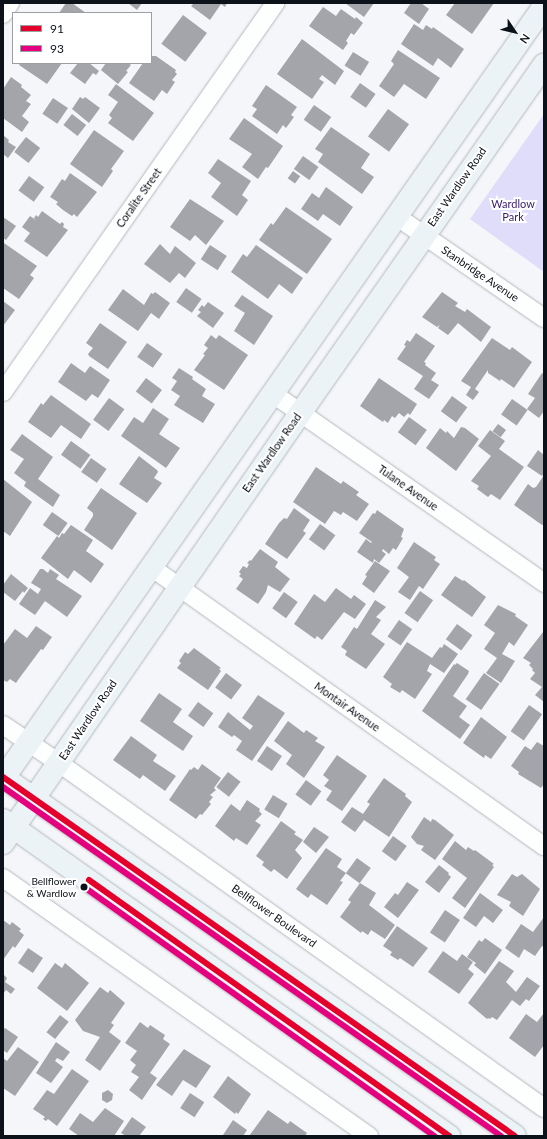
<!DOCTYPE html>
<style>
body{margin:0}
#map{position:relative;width:547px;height:1139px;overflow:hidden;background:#f4f6f9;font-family:Lato,sans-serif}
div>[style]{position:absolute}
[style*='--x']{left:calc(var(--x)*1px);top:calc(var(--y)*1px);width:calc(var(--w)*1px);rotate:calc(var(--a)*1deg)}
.green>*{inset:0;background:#e0ddfb}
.building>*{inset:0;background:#a3a5aa;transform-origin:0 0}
.roads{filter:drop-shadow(0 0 1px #b4b8bd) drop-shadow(0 0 1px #b4b8bd)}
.minor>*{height:18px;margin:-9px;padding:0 9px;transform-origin:9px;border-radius:9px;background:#fdfefe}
.major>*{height:22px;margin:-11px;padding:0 11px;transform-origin:11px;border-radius:11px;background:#ecf3f6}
.bus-1>*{height:6px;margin:-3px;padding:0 3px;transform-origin:3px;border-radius:3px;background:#e4002b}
.bus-2>*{height:6px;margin:-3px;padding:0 3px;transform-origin:3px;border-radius:3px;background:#e5007d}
.dots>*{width:11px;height:11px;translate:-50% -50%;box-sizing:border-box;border:2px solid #fff;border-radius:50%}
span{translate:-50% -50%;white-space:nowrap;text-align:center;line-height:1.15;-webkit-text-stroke:4px #fff;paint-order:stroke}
.bus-label{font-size:10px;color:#0b1219}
.right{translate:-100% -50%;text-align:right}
.street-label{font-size:11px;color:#0b1219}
.park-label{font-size:11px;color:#361b6d}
.frame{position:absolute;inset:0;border:4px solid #0b1219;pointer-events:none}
.legend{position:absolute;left:12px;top:12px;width:140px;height:52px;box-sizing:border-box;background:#fff;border:1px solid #9da0a3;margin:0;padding:5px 7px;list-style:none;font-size:12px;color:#0b1219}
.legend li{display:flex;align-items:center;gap:8px;height:20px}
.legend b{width:20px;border:1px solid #9da0a3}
.north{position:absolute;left:495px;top:12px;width:40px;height:40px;-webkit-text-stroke:3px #fff;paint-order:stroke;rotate:125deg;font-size:11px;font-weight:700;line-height:16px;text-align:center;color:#0b1219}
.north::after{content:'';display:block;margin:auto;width:14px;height:18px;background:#0b1219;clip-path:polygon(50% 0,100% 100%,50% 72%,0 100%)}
</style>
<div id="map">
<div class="green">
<i style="clip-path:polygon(544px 114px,544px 272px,470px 219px)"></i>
</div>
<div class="building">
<i style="clip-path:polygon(66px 3px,72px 3px,86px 13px,59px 13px)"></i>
<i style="clip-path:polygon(128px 3px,142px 3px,137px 10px)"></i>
<i style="clip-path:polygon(194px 3px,227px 3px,225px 7px,221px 4px,210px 20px,191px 6px)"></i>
<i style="clip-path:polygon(345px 3px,374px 3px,364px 17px)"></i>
<i style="clip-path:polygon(411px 3px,421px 3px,429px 9px,419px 24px,404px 13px)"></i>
<i style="clip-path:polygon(455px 3px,494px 3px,472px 34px,446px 15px)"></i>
<i style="clip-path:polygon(323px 7px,336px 16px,341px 9px,355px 19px,356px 17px,363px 23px,354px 35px,351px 33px,346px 41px,348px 43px,343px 50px,309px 26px)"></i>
<i style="left:183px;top:15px;width:30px;height:36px;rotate:37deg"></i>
<i style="clip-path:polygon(414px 24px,423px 30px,426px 25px,432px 29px,433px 27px,464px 49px,451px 68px,438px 58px,433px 66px,401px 44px)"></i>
<i style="clip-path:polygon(302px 39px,344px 71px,335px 85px,322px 75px,319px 79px,324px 82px,312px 99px,277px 74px)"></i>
<i style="clip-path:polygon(398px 50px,440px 78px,426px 99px,404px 84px,394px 97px,379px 86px,394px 64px,391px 61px)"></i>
<i style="left:353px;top:52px;width:19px;height:16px;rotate:32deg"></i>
<i style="clip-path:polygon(151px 56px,156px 56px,176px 70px,175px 72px,177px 74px,172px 80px,175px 82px,167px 94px,162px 90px,154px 101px,129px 83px,143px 63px,151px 63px)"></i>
<i style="clip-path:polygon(20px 63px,62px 63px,47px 84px,19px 65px)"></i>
<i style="clip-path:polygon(78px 63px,89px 63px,99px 71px,96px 75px,93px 73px,85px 84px,70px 73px)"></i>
<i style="clip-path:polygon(106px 63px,128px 63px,131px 65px,126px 71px,128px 72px,118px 84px,101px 70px)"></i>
<i style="clip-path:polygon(11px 77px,22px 85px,21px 87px,31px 95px,26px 101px,31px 104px,22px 116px,29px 122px,22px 132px,3px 118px,3px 89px)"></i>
<i style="left:360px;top:83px;width:19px;height:17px;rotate:35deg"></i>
<i style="clip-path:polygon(116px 84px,154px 113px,133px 141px,108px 123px,112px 118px,109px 115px,118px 102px,108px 95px)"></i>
<i style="clip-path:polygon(266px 85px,297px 107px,291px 115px,294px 117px,286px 128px,283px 125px,277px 134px,252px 116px,257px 109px,252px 106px)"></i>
<i style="clip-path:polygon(80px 97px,83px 99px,85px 97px,100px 108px,89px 123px,72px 109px)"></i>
<i style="left:53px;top:98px;width:18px;height:19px;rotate:34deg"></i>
<i style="left:314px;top:105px;width:21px;height:18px;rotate:35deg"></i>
<i style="left:388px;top:109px;width:26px;height:34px;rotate:36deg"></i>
<i style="left:72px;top:114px;width:18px;height:14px;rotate:38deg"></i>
<i style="clip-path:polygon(244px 118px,283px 146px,268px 168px,266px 167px,258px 179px,242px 167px,252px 154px,229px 139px)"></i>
<i style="clip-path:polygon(331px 127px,370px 154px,361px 168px,374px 177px,362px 194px,318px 162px,323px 154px,315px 149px)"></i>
<i style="clip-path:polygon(94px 130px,124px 151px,111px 169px,113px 171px,102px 187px,70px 164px)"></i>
<i style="clip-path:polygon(3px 135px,9px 140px,8px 142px,16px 147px,8px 158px,3px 154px)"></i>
<i style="left:26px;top:137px;width:18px;height:19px;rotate:38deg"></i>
<i style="left:303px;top:156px;width:19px;height:16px;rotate:35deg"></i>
<i style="clip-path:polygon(218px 159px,251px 181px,242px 195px,248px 200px,237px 216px,211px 197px,221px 183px,208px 173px)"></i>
<i style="left:293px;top:171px;width:9px;height:9px;rotate:36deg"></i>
<i style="clip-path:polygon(70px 173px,97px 192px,77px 217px,74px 214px,72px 216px,63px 210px,56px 204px,58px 202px,50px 197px,62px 179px,65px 181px)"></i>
<i style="left:29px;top:176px;width:19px;height:18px;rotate:36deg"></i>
<i style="clip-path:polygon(326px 187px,353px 207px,340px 226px,323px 214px,318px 221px,301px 209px,312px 193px,319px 198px)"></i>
<i style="clip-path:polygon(190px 199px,224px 221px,206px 245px,195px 235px,190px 241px,170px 227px)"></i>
<i style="clip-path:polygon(286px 207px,332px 239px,307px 274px,259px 240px,271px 223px,273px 225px)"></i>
<i style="clip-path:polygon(42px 211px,60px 224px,62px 222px,64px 224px,63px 227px,68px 230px,47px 257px,24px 241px,30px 233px,22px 227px,30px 216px,36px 220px,34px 218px,36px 215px,38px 217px)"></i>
<i style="clip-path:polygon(3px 217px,16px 226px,6px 240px,3px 238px)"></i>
<i style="clip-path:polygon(4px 243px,37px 266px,30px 275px,34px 278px,19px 299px,3px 288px)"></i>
<i style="clip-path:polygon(160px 244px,170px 254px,175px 246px,196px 263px,185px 278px,179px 273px,170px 283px,144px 264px)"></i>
<i style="left:210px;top:245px;width:20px;height:17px;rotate:33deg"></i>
<i style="clip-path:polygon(256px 245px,303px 278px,292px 294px,279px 284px,268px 299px,231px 272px,243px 254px,247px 257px)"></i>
<i style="left:186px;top:288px;width:19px;height:17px;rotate:35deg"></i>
<i style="clip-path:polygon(123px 289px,144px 305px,151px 293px,153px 294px,155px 292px,170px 303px,159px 319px,151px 313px,138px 331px,108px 310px)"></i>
<i style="clip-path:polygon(442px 292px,458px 303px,455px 306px,465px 312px,467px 309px,491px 327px,481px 342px,458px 323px,448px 335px,438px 328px,440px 325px,437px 327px,422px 317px)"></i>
<i style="clip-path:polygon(242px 295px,273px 316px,254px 345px,234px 331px,245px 313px,234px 306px)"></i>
<i style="clip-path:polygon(3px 301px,15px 310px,3px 326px)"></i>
<i style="clip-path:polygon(208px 302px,224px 313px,213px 328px,197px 316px,201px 312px,198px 310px,202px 305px,204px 307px)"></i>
<i style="clip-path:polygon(100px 323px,127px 342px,108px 369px,89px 356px,88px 354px,93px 348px,86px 343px)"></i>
<i style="clip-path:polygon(416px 333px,435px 346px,424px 362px,426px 363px,425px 365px,436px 373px,431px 380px,439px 385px,429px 399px,414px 389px,423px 376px,397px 359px,406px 346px,404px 345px,407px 340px,410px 342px)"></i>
<i style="clip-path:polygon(211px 335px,216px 339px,219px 335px,248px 355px,224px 390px,194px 370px,205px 355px,203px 354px,208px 348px,204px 345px)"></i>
<i style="clip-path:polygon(492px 338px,510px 350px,512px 347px,532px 362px,514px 388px,501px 379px,500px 381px,488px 373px,488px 370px,475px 389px,479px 392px,473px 400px,466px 395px,471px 387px,461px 381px)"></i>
<i style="left:147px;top:343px;width:19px;height:17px;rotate:35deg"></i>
<i style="clip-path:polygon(71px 363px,85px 373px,90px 366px,110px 380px,98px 398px,92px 394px,86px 401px,58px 382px)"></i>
<i style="clip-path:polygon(179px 368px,193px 377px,192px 379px,206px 389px,202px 396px,215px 404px,203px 423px,174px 405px,180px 396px,171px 390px,177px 381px,172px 378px)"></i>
<i style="clip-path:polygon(542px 373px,544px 374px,544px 411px,539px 418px,527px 409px,535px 398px,528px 394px)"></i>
<i style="left:146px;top:378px;width:20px;height:17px;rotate:37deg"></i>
<i style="clip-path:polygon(379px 378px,417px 404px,410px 415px,408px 413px,404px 417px,399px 413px,395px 418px,392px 416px,388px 423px,384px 420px,383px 422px,360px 406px)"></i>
<i style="clip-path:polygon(51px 395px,91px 424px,81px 439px,61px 425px,51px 438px,28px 422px,41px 403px,43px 405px)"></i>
<i style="left:452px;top:396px;width:19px;height:19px;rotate:36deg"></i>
<i style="left:109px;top:398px;width:19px;height:27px;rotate:36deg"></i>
<i style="left:512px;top:399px;width:19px;height:19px;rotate:35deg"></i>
<i style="clip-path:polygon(153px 408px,169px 419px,159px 434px,180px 448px,166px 468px,121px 436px,134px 417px,143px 423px)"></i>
<i style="left:409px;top:417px;width:22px;height:19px;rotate:36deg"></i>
<i style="left:498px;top:424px;width:10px;height:9px;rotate:37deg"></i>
<i style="clip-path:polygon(461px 427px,465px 428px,479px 439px,456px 471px,426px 448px,440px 428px,446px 433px,447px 431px,454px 438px)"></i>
<i style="clip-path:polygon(490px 430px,505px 441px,499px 449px,524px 467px,500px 500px,491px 494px,488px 497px,477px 489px,479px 486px,471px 481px,491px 456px,478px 446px)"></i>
<i style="clip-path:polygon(22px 434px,53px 457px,38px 479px,60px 495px,53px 507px,24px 486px,26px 482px,14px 473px,24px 459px,10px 450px)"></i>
<i style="left:71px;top:441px;width:24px;height:17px;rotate:36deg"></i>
<i style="clip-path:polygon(538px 450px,544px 455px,544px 473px,542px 476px,527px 466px)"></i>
<i style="clip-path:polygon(139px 456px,157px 470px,158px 472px,154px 478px,162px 483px,147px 503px,119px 484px)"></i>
<i style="left:91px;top:458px;width:19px;height:17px;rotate:35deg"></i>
<i style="clip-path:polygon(316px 467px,341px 484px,343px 481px,359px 492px,356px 495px,369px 504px,357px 521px,343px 512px,341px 515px,334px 511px,325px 524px,293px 502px)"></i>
<i style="clip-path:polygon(544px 475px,544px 524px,542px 525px,514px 505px,528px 484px,533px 488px,536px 487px)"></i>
<i style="clip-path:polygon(3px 479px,32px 502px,10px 536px,3px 531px)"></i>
<i style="clip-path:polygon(101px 488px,137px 513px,112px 550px,84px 530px,93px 516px,93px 513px,87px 508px)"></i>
<i style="clip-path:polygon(294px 508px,310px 520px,303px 531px,306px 533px,287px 559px,265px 544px,279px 523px,284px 518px,287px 519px)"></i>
<i style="clip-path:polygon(377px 510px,404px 529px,401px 537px,403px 538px,396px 550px,393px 548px,389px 554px,383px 549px,382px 551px,386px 554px,379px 563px,374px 559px,373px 563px,357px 552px,366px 539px,371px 543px,372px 542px,359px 533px,373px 513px,375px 514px)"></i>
<i style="left:52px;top:512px;width:19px;height:16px;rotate:35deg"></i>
<i style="left:320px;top:524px;width:19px;height:19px;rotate:36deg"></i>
<i style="clip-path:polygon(71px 525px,93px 540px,86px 551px,104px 564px,91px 583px,74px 570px,68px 579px,41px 558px,57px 536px,59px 538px,62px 533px,64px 534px)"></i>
<i style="clip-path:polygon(414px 542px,436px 557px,434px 560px,440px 564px,423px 589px,419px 586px,410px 600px,398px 592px,409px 577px,397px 568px)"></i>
<i style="clip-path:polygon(260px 549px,278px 562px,275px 567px,290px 579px,280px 592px,268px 585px,266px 592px,258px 604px,236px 589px,243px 579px,239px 576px,241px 574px,239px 572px,243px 566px,247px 568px,249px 564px,247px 563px,250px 560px,251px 561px)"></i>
<i style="clip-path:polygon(375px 561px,390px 571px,374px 593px,362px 584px,367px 576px,365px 575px)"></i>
<i style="clip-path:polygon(40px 569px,43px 569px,48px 573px,50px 569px,59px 575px,56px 579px,82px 596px,67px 617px,45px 601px,35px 615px,19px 604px,30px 588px,38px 594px,41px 589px,31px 583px)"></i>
<i style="clip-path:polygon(11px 574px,28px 588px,24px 593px,23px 591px,15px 601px,3px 592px,3px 585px)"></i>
<i style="clip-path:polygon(455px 576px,463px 581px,464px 580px,486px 597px,472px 617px,441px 595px)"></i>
<i style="clip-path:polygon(336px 588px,351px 599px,354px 595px,366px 604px,355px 619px,344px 612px,322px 640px,317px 636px,315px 639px,294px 624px,314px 594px,325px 602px)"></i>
<i style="left:420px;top:591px;width:16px;height:27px;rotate:35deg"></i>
<i style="left:284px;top:592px;width:17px;height:20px;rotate:36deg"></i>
<i style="clip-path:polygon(375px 600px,386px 607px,376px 617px,381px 620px,371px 634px,385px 644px,366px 669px,345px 655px,347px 651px,341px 647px,354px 627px,357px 629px)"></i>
<i style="clip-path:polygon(498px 605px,516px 614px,515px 616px,528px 625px,514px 646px,509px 642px,502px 654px,515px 661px,501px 683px,486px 673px,497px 658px,484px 649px,495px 633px,484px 625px)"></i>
<i style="left:399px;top:620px;width:16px;height:20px;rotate:35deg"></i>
<i style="left:457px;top:624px;width:19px;height:19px;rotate:36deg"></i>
<i style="clip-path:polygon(36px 626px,52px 637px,43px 650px,41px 649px,18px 680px,16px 683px,10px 679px,7px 682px,3px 680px,3px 645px,15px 629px,27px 638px)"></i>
<i style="clip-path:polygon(543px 632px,544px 633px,544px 702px,535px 695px,542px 687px,530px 679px,535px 673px,532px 670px,533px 669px,529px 665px,531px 663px,523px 658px)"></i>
<i style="clip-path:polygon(407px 642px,432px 658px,440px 647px,442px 648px,444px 644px,458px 654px,444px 673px,430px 664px,427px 671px,432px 674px,415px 699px,402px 690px,400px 693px,390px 687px,392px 684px,383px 677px)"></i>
<i style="clip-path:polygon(194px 648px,221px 668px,219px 669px,221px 671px,208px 690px,177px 668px,181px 663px,179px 661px,185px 652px,188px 654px)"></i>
<i style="clip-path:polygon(457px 663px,469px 671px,468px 674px,453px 696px,467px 706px,459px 717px,470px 725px,460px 739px,422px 711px,454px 664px,455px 665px)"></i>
<i style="left:226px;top:673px;width:20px;height:18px;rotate:37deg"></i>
<i style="left:484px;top:673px;width:19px;height:32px;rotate:35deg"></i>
<i style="clip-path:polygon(159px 693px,182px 709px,173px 722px,193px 736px,183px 751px,140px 721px)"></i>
<i style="clip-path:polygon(258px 695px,285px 713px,252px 761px,236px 750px,242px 741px,234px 735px,232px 737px,218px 727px,228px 712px,250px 730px,253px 726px,242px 718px)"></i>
<i style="left:198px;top:702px;width:19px;height:17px;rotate:36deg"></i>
<i style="left:529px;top:705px;width:16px;height:32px;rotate:35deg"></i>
<i style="clip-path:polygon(481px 717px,507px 737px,491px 759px,485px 755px,484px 758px,463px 743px)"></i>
<i style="clip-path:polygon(288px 721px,304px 733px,306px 730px,318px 738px,315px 741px,325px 747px,304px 778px,286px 764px,292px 755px,274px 741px)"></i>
<i style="clip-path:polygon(131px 736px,157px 755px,153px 761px,176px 776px,165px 791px,143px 775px,140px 779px,113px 760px)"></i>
<i style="clip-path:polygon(537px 742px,544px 746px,544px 784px,541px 788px,518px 774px,519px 772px,511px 766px,525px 746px,531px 750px)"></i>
<i style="left:267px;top:746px;width:18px;height:18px;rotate:34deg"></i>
<i style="clip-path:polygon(337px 755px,367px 776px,342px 811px,326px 800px,332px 791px,324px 786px,329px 780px,323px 775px)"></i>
<i style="clip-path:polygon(202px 764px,221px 778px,214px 788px,216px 790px,210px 795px,213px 797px,209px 802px,211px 804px,202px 815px,200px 814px,196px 819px,169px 800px,190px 769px,191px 770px,194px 767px,198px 770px)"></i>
<i style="left:228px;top:772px;width:16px;height:19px;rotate:38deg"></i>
<i style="clip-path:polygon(384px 778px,406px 794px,405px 796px,412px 802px,389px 837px,364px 820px,355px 832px,341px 822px,352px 807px,363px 814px,370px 804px,367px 802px)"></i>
<i style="left:306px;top:780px;width:19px;height:18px;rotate:36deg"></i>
<i style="left:273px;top:795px;width:17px;height:17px;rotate:31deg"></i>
<i style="clip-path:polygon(247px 800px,260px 809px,259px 811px,262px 814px,255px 821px,261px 825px,247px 845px,236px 838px,234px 841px,215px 826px,231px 804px,240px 811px)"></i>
<i style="clip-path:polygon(424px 817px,431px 822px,432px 819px,435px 820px,454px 835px,435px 860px,421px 850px,424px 846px,417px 844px,411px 837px)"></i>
<i style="clip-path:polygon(281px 821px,296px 832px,294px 834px,303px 840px,295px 850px,302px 858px,287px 879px,274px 869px,271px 872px,262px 865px,264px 862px,256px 856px)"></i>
<i style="clip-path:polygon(314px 827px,329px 837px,316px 853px,303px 842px)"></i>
<i style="left:393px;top:836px;width:17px;height:19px;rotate:36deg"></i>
<i style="clip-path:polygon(455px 841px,466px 850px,468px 847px,474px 851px,475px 850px,494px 864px,492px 865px,494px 867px,465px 908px,452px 898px,467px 878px,442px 859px)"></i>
<i style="clip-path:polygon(326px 848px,342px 859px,337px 867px,346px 873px,340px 881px,343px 882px,327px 905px,311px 894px,308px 898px,296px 889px)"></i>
<i style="left:357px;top:858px;width:17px;height:19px;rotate:36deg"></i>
<i style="clip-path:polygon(439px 865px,449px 873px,448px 874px,451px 877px,439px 893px,425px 882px)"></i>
<i style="clip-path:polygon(512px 874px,517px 877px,522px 874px,540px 889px,523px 916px,509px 906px,511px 902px,497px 895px)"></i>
<i style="clip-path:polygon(407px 882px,419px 890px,398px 918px,384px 907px,395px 893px,398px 895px)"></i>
<i style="clip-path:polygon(360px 883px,376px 893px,369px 905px,395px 925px,385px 939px,371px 930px,368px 935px,362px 931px,361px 933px,340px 917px,351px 902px,348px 900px)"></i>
<i style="clip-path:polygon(480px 893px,503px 910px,493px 923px,484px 916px,476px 927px,463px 918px)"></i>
<i style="left:445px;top:910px;width:18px;height:27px;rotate:34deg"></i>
<i style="clip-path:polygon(544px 917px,544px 947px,542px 946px,535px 956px,524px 949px,519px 958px,505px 948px,521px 924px,533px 932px)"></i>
<i style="clip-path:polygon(3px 920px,10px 925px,12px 922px,21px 929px,19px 931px,24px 935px,15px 948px,13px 946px,3px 960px)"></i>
<i style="clip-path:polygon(397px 926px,428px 948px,413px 967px,400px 958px,398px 960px,390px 955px,392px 952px,383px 946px)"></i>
<i style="clip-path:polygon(485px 938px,502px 950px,485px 974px,474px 965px,476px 963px,467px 957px,479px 940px,482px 942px)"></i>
<i style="left:28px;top:948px;width:18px;height:18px;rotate:34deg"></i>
<i style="clip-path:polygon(443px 951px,457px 961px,462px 954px,473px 962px,468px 969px,474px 974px,459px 994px,428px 972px)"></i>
<i style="clip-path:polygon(499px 961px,514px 971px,506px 982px,516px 992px,527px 977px,540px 986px,529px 1001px,526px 999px,520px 1006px,512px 1000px,497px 1020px,492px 1017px,490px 1019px,488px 1018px,487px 1019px,468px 1003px)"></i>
<i style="clip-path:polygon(55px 963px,62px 968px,65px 963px,89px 983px,67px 1011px,37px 988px)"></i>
<i style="clip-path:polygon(3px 974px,7px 978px,5px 982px,15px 989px,11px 994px,6px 990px,3px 994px)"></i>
<i style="clip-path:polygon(100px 987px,108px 993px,110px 990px,125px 1003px,111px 1023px,114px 1025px,109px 1032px,121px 1041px,100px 1071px,85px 1060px,100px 1037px,83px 1031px,75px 1020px)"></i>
<i style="clip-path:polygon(544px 1013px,544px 1045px,535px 1057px,509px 1038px,526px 1014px,537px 1022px)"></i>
<i style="left:60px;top:1015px;width:11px;height:22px;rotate:38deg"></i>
<i style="clip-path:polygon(140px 1022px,148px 1028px,150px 1025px,165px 1035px,163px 1039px,170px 1044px,150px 1073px,157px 1078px,142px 1100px,129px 1090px,139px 1077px,131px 1072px,136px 1065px,130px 1060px,137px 1051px,125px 1043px)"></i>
<i style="clip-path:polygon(5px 1028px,18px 1037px,7px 1053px,3px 1050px,3px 1030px)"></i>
<i style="clip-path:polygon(56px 1042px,70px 1052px,63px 1061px,57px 1058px,55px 1061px,63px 1067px,51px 1083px,36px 1073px)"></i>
<i style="clip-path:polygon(18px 1047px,39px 1062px,15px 1096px,3px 1088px,3px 1058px,7px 1061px)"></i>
<i style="clip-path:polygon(184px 1049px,211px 1066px,196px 1088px,183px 1080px,172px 1096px,156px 1085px)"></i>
<i style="clip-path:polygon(72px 1069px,89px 1081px,57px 1126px,48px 1119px,46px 1121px,43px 1119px,45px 1117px,33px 1109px,47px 1090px,54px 1094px)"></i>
<i style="clip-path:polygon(228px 1076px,251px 1094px,238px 1114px,236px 1112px,235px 1114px,213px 1097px)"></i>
<i style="clip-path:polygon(108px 1090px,113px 1094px,112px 1100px,107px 1103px,102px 1100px,102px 1093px)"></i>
<i style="left:190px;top:1093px;width:17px;height:18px;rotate:33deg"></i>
<i style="clip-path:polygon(105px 1108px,124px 1121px,114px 1136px,79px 1136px,69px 1129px,80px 1113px,93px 1122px)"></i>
<i style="clip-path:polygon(268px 1110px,288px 1124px,290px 1121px,307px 1133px,305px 1136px,249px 1136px)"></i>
<i style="clip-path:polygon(132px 1117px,146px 1127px,139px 1136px,126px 1136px,121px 1133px)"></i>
<i style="clip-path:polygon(233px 1120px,247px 1130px,243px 1136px,223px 1135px)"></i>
</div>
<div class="roads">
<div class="minor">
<i style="--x:3;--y:14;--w:13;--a:-58"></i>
<i style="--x:396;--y:216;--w:180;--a:34.6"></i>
<i style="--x:3;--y:392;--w:475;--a:-55"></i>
<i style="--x:272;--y:393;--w:332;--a:34.9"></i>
<i style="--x:151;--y:567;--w:482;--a:35.4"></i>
<i style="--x:3;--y:725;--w:68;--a:34.2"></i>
<i style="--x:59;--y:763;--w:595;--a:35.43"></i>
<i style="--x:3;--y:878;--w:448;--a:35.2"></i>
</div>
<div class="major">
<i style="--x:3;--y:777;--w:625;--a:35.04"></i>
<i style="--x:3;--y:779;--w:944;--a:-55.01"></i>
<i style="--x:3;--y:820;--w:547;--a:35.32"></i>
<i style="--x:3;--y:843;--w:524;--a:-55.34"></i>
<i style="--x:301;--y:412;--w:424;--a:-55"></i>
</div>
</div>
<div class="bus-1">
<i style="--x:3;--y:777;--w:625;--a:35.04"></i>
<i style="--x:89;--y:880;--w:442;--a:35.4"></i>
</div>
<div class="bus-2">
<i style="--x:3;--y:787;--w:608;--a:35.02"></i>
<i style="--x:84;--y:887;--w:430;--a:35.4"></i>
</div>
<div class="dots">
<i style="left:84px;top:887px;background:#0b1219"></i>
</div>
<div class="bus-label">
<span class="right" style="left:76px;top:887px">Bellflower<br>&amp; Wardlow</span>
</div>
<div class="street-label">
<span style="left:457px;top:187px;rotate:-55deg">East Wardlow Road</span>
<span style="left:139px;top:198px;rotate:-55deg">Coralite Street</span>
<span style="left:480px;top:274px;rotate:34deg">Stanbridge Avenue</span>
<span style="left:272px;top:453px;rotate:-55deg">East Wardlow Road</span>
<span style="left:408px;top:488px;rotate:35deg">Tulane Avenue</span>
<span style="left:347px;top:707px;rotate:35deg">Montair Avenue</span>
<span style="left:88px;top:720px;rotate:-56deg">East Wardlow Road</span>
<span style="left:274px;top:916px;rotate:35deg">Bellflower Boulevard</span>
</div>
<div class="park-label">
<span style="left:513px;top:211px">Wardlow<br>Park</span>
</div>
<div class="frame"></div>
<ul class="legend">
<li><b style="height:5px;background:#e4002b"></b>91</li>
<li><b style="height:5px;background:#e5007d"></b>93</li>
</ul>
<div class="north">N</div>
</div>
